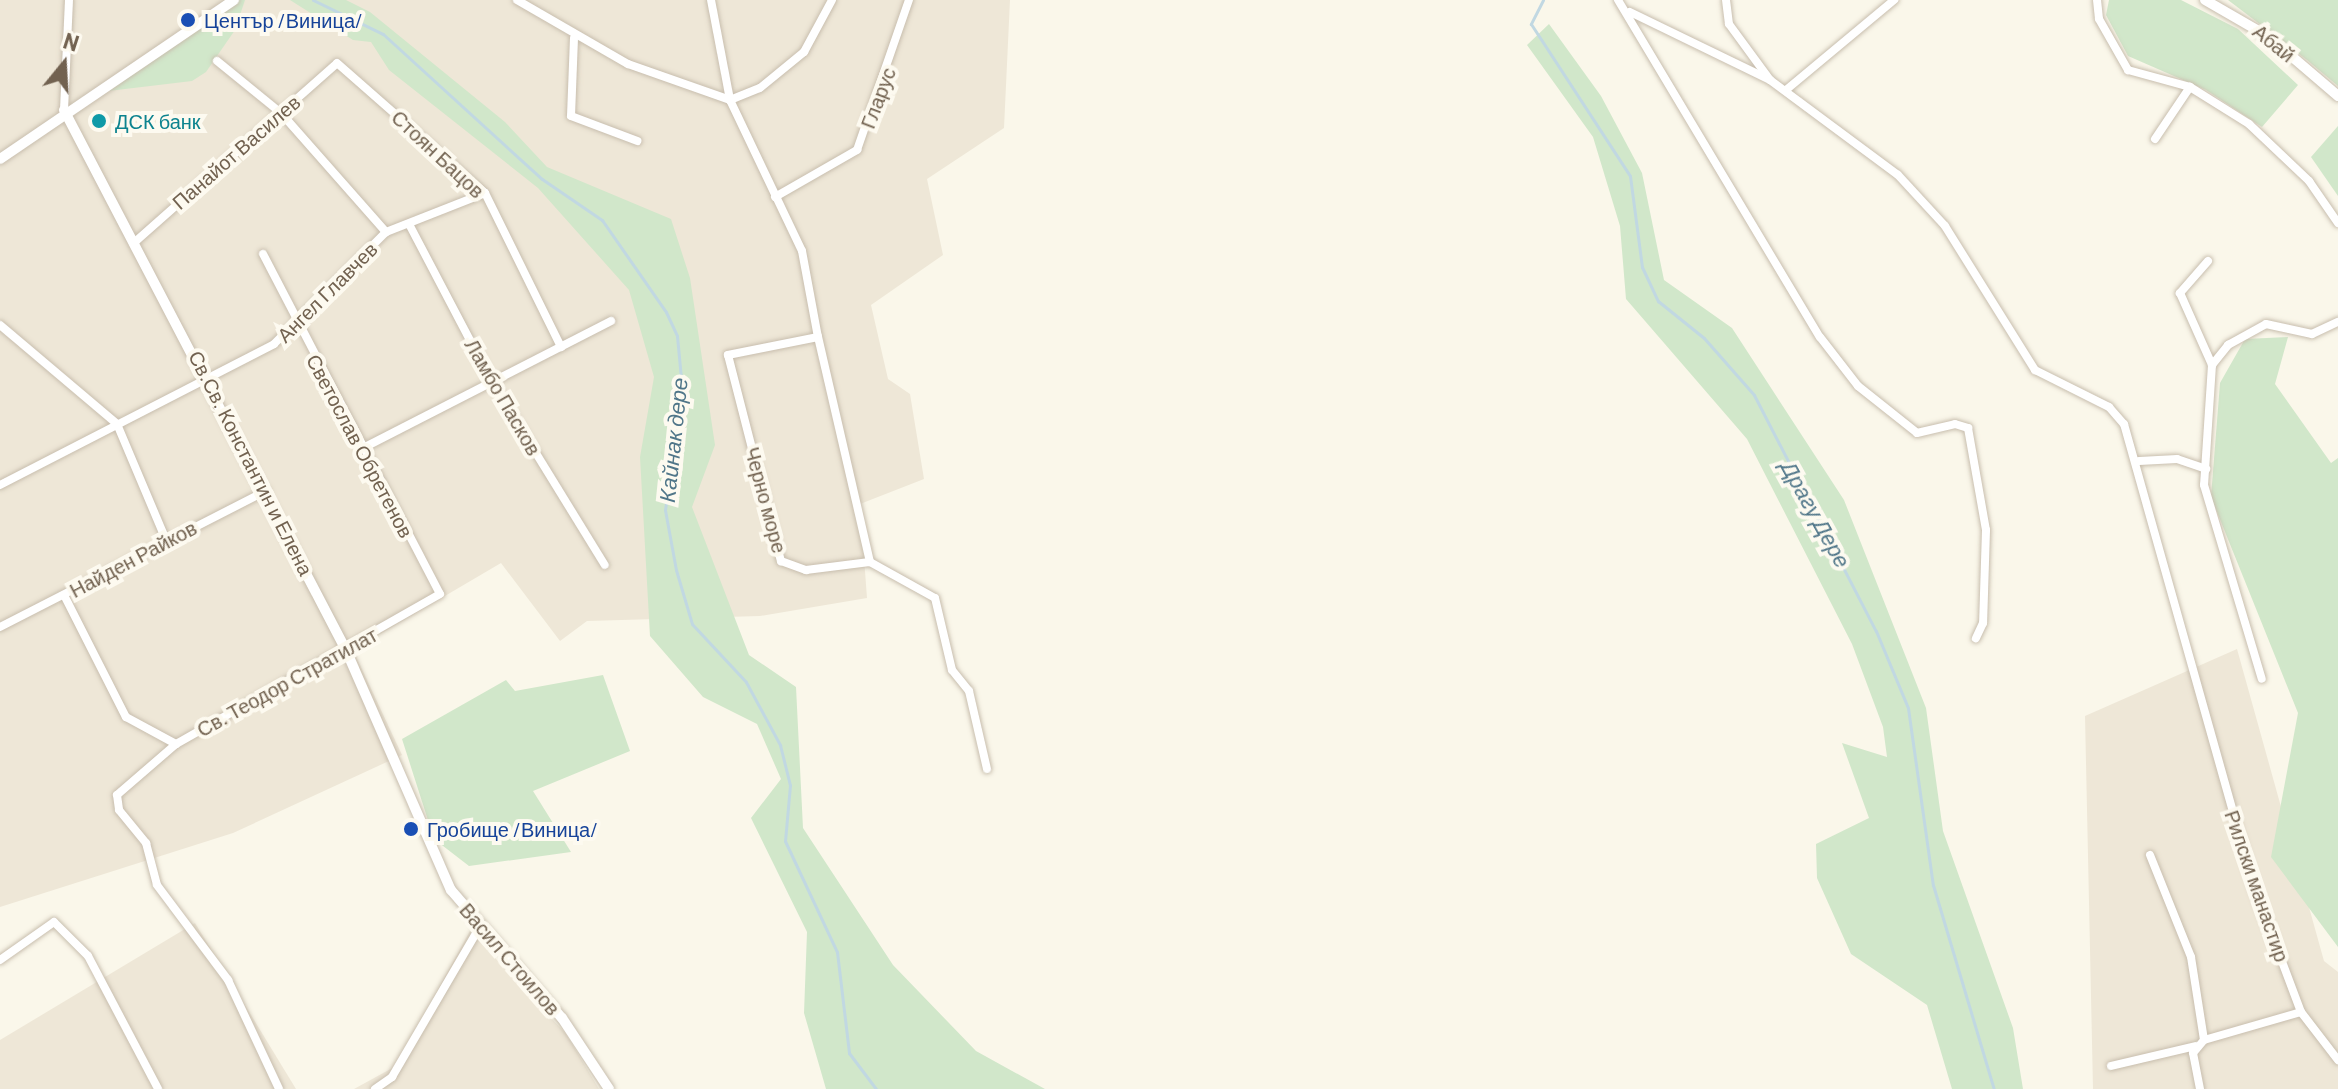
<!DOCTYPE html>
<meta charset="utf-8">
<style>
body{margin:0}
#map{position:relative;width:2338px;height:1089px;overflow:hidden;background:#faf7ea;font-family:Barlow,sans-serif}
div>[style]{position:absolute}
[style*='--x']{left:calc(var(--x)*1px);top:calc(var(--y)*1px);width:calc(var(--w)*1px);rotate:calc(var(--a)*1deg)}
.residential>*{inset:0;background:#eee7d7}
.green>*{inset:0;background:#d1e7ca}
.stream>*{height:3px;margin:-1.5px;padding:0 1.5px;transform-origin:1.5px;border-radius:1.5px;background:#c1d8e2}
.roads{filter:drop-shadow(0 0 2px #c8beae) drop-shadow(0 0 2px #c8beae)}
.minor>*{height:8px;margin:-4px;padding:0 4px;transform-origin:4px;border-radius:4px;background:#fff}
.tertiary>*{height:10px;margin:-5px;padding:0 5px;transform-origin:5px;border-radius:5px;background:#fff}
.dots>*{width:22px;height:22px;translate:-50% -50%;box-sizing:border-box;border:4px solid #fdfaf0;border-radius:50%}
span{translate:-50% -50%;white-space:nowrap;text-align:center;line-height:1.15;-webkit-text-stroke:8px #fdfaf0;paint-order:stroke}
.transit-label{font-size:20px;color:#164399}
.left{translate:0 -50%;text-align:left}
.street-label{font-size:20px;color:#726250}
.culture-label{font-size:20px;color:#0d838f}
.water-label{font-size:22px;color:#507689;font-style:italic}
.north{position:absolute;left:24px;top:24px;width:80px;height:80px;-webkit-text-stroke:6px #fdfaf0;paint-order:stroke;rotate:18deg;font-size:22px;font-weight:700;line-height:32px;text-align:center;color:#726250}
.north::after{content:'';display:block;margin:auto;width:28px;height:36px;background:#726250;clip-path:polygon(50% 0,100% 100%,50% 72%,0 100%)}
</style>
<div id="map">
<div class="residential">
<i style="clip-path:polygon(0 0,1010px 0,1004px 128px,927px 179px,943px 255px,871px 305px,888px 379px,910px 394px,924px 479px,860px 504px,867px 598px,760px 616px,587px 621px,560px 641px,501px 563px,353px 650px,402px 755px,233px 833px,0 907px)"></i>
<i style="clip-path:polygon(2237px 649px,2324px 961px,2338px 972px,2338px 1089px,2093px 1089px,2085px 716px)"></i>
<i style="clip-path:polygon(195px 923px,296px 1089px,0 1089px,0 1040px)"></i>
<i style="clip-path:polygon(470px 931px,566px 1034px,599px 1089px,354px 1089px,396px 1066px)"></i>
</div>
<div class="green">
<i style="clip-path:polygon(234px 0,245px 0,235px 30px,206px 72px,192px 81px,100px 92px)"></i>
<i style="clip-path:polygon(290px 0,346px 0,370px 12px,505px 122px,547px 167px,671px 219px,690px 278px,715px 445px,692px 507px,749px 655px,796px 687px,803px 828px,893px 965px,976px 1051px,1045px 1089px,826px 1089px,804px 1013px,807px 932px,751px 818px,781px 779px,757px 724px,703px 697px,650px 636px,640px 457px,654px 377px,629px 290px,538px 188px,389px 70px,371px 42px,353px 40px)"></i>
<i style="clip-path:polygon(2109px 0,2181px 0,2238px 29px,2298px 85px,2262px 127px,2206px 90px,2128px 56px,2106px 15px)"></i>
<i style="clip-path:polygon(2228px 0,2338px 0,2338px 86px,2307px 60px)"></i>
<i style="clip-path:polygon(1549px 24px,1601px 96px,1642px 173px,1664px 280px,1732px 328px,1844px 500px,1926px 708px,1943px 831px,2013px 1028px,2023px 1089px,1952px 1089px,1927px 1005px,1851px 954px,1817px 878px,1816px 844px,1869px 818px,1842px 743px,1887px 757px,1883px 727px,1852px 644px,1747px 439px,1626px 299px,1620px 226px,1593px 137px,1527px 45px)"></i>
<i style="clip-path:polygon(2338px 126px,2338px 196px,2311px 157px)"></i>
<i style="clip-path:polygon(2288px 337px,2275px 384px,2331px 463px,2338px 458px,2338px 947px,2271px 857px,2298px 713px,2211px 497px,2220px 383px,2245px 339px)"></i>
<i style="clip-path:polygon(603px 675px,630px 751px,533px 791px,571px 852px,469px 866px,434px 839px,402px 739px,506px 680px,515px 691px)"></i>
</div>
<div class="stream">
<i style="--x:313;--y:0;--w:78;--a:25.9"></i>
<i style="--x:383;--y:34;--w:215;--a:42.4"></i>
<i style="--x:542;--y:179;--w:73;--a:34.3"></i>
<i style="--x:602;--y:220;--w:112;--a:55.2"></i>
<i style="--x:666;--y:312;--w:26;--a:65"></i>
<i style="--x:677;--y:336;--w:53;--a:84.6"></i>
<i style="--x:682;--y:389;--w:122;--a:98"></i>
<i style="--x:665;--y:510;--w:61;--a:79.6"></i>
<i style="--x:676;--y:570;--w:56;--a:73.5"></i>
<i style="--x:692;--y:624;--w:79;--a:47"></i>
<i style="--x:746;--y:682;--w:72;--a:61.6"></i>
<i style="--x:780;--y:745;--w:41;--a:76"></i>
<i style="--x:790;--y:785;--w:56;--a:95.1"></i>
<i style="--x:785;--y:841;--w:123;--a:64.9"></i>
<i style="--x:837;--y:952;--w:102;--a:83.2"></i>
<i style="--x:849;--y:1053;--w:45;--a:53.1"></i>
<i style="--x:1543;--y:0;--w:27;--a:117"></i>
<i style="--x:1531;--y:24;--w:181;--a:56.9"></i>
<i style="--x:1630;--y:176;--w:92;--a:82.5"></i>
<i style="--x:1642;--y:267;--w:38;--a:65"></i>
<i style="--x:1658;--y:301;--w:59;--a:38.8"></i>
<i style="--x:1704;--y:338;--w:76;--a:48.7"></i>
<i style="--x:1754;--y:395;--w:266;--a:62.7"></i>
<i style="--x:1876;--y:631;--w:83;--a:67.4"></i>
<i style="--x:1908;--y:708;--w:179;--a:82"></i>
<i style="--x:1933;--y:885;--w:213;--a:73.4"></i>
</div>
<div class="roads">
<div class="minor">
<i style="--x:517;--y:0;--w:128;--a:30"></i>
<i style="--x:628;--y:64;--w:108;--a:19.4"></i>
<i style="--x:711;--y:0;--w:102;--a:79.2"></i>
<i style="--x:730;--y:100;--w:167;--a:64.5"></i>
<i style="--x:802;--y:251;--w:87;--a:79.5"></i>
<i style="--x:1618;--y:0;--w:393;--a:59.1"></i>
<i style="--x:1820;--y:337;--w:62;--a:52.2"></i>
<i style="--x:1858;--y:386;--w:75;--a:38.5"></i>
<i style="--x:1917;--y:433;--w:39;--a:-13"></i>
<i style="--x:1955;--y:424;--w:14;--a:17"></i>
<i style="--x:1968;--y:428;--w:104;--a:80"></i>
<i style="--x:1986;--y:530;--w:93;--a:91.8"></i>
<i style="--x:1983;--y:623;--w:17;--a:115"></i>
<i style="--x:1726;--y:0;--w:24;--a:83"></i>
<i style="--x:1729;--y:24;--w:69;--a:53.8"></i>
<i style="--x:2097;--y:0;--w:19;--a:84"></i>
<i style="--x:2099;--y:19;--w:59;--a:60.4"></i>
<i style="--x:2128;--y:70;--w:64;--a:15.3"></i>
<i style="--x:2190;--y:87;--w:70;--a:32.1"></i>
<i style="--x:2249;--y:124;--w:83;--a:43.5"></i>
<i style="--x:2309;--y:181;--w:51;--a:55.4"></i>
<i style="--x:1630;--y:12;--w:156;--a:25.9"></i>
<i style="--x:1770;--y:80;--w:159;--a:36.6"></i>
<i style="--x:1898;--y:175;--w:69;--a:47.3"></i>
<i style="--x:1945;--y:226;--w:170;--a:58"></i>
<i style="--x:2035;--y:370;--w:83;--a:26.6"></i>
<i style="--x:2109;--y:407;--w:23;--a:49"></i>
<i style="--x:2124;--y:424;--w:481;--a:74.3"></i>
<i style="--x:2254;--y:887;--w:134;--a:69.4"></i>
<i style="--x:2301;--y:1012;--w:61;--a:52.4"></i>
<i style="--x:574;--y:38;--w:78;--a:92.2"></i>
<i style="--x:571;--y:116;--w:71;--a:20.7"></i>
<i style="--x:217;--y:61;--w:82;--a:39.1"></i>
<i style="--x:281;--y:113;--w:159;--a:48.6"></i>
<i style="--x:1786;--y:90;--w:141;--a:-39.8"></i>
<i style="--x:730;--y:100;--w:32;--a:-22"></i>
<i style="--x:760;--y:88;--w:57;--a:-39.3"></i>
<i style="--x:804;--y:52;--w:59;--a:-61.7"></i>
<i style="--x:64;--y:110;--w:110;--a:-87.4"></i>
<i style="--x:2155;--y:139;--w:63;--a:-56.1"></i>
<i style="--x:775;--y:197;--w:95;--a:-29.8"></i>
<i style="--x:857;--y:150;--w:159;--a:-70.9"></i>
<i style="--x:409;--y:224;--w:176;--a:62.3"></i>
<i style="--x:491;--y:380;--w:217;--a:58.4"></i>
<i style="--x:136;--y:241;--w:268;--a:-41.5"></i>
<i style="--x:337;--y:63;--w:197;--a:41.3"></i>
<i style="--x:485;--y:193;--w:172;--a:63.7"></i>
<i style="--x:263;--y:254;--w:383;--a:62.5"></i>
<i style="--x:440;--y:594;--w:304;--a:150.4"></i>
<i style="--x:176;--y:744;--w:78;--a:139.2"></i>
<i style="--x:117;--y:795;--w:15;--a:82"></i>
<i style="--x:119;--y:810;--w:43;--a:50.7"></i>
<i style="--x:146;--y:843;--w:43;--a:75.3"></i>
<i style="--x:157;--y:885;--w:119;--a:53.2"></i>
<i style="--x:228;--y:980;--w:120;--a:64.9"></i>
<i style="--x:2208;--y:261;--w:43;--a:131.2"></i>
<i style="--x:2180;--y:293;--w:79;--a:66"></i>
<i style="--x:2212;--y:365;--w:120;--a:93.8"></i>
<i style="--x:2204;--y:485;--w:202;--a:73.4"></i>
<i style="--x:0;--y:325;--w:153;--a:40.2"></i>
<i style="--x:117;--y:424;--w:126;--a:67.1"></i>
<i style="--x:2212;--y:365;--w:26;--a:-51"></i>
<i style="--x:2228;--y:345;--w:43;--a:-28.9"></i>
<i style="--x:2266;--y:324;--w:47;--a:12.3"></i>
<i style="--x:2312;--y:334;--w:29;--a:-25"></i>
<i style="--x:361;--y:449;--w:281;--a:-27.1"></i>
<i style="--x:2139;--y:461;--w:38;--a:-3"></i>
<i style="--x:2177;--y:459;--w:31;--a:19"></i>
<i style="--x:0;--y:485;--w:308;--a:-27.2"></i>
<i style="--x:274;--y:344;--w:158;--a:-45"></i>
<i style="--x:386;--y:232;--w:106;--a:-21.5"></i>
<i style="--x:870;--y:562;--w:231;--a:-103"></i>
<i style="--x:818;--y:337;--w:92;--a:168.7"></i>
<i style="--x:728;--y:355;--w:213;--a:75.6"></i>
<i style="--x:781;--y:561;--w:27;--a:20"></i>
<i style="--x:806;--y:570;--w:64;--a:-7.1"></i>
<i style="--x:870;--y:562;--w:74;--a:29"></i>
<i style="--x:935;--y:598;--w:74;--a:76.7"></i>
<i style="--x:952;--y:670;--w:27;--a:51"></i>
<i style="--x:969;--y:691;--w:80;--a:77"></i>
<i style="--x:64;--y:595;--w:137;--a:63.1"></i>
<i style="--x:126;--y:717;--w:57;--a:28.4"></i>
<i style="--x:0;--y:627;--w:299;--a:-27.1"></i>
<i style="--x:2150;--y:855;--w:110;--a:68.1"></i>
<i style="--x:2191;--y:957;--w:84;--a:81.1"></i>
<i style="--x:2204;--y:1040;--w:17;--a:130"></i>
<i style="--x:2193;--y:1053;--w:37;--a:79"></i>
<i style="--x:0;--y:960;--w:66;--a:-35.1"></i>
<i style="--x:54;--y:922;--w:48;--a:45"></i>
<i style="--x:88;--y:956;--w:150;--a:62.2"></i>
<i style="--x:2204;--y:1040;--w:101;--a:-16.1"></i>
<i style="--x:2111;--y:1066;--w:87;--a:-13.2"></i>
<i style="--x:375;--y:1089;--w:21;--a:-35"></i>
<i style="--x:392;--y:1077;--w:170;--a:-59.7"></i>
</div>
<div class="tertiary">
<i style="--x:2205;--y:0;--w:74;--a:30"></i>
<i style="--x:2269;--y:37;--w:91;--a:40.5"></i>
<i style="--x:64;--y:110;--w:609;--a:62.43"></i>
<i style="--x:346;--y:650;--w:262;--a:66.4"></i>
<i style="--x:451;--y:890;--w:169;--a:49.1"></i>
<i style="--x:562;--y:1018;--w:85;--a:56.5"></i>
<i style="--x:0;--y:159;--w:283;--a:-34.2"></i>
</div>
</div>
<div class="dots">
<i style="left:188px;top:20px;background:#1a4fb4"></i>
<i style="left:99px;top:121px;background:#0f9aa8"></i>
<i style="left:411px;top:829px;background:#1a4fb4"></i>
</div>
<div class="transit-label">
<span class="left" style="left:204px;top:20px">Център /Виница/</span>
<span class="left" style="left:427px;top:829px">Гробище /Виница/</span>
</div>
<div class="street-label">
<span style="left:2274px;top:43px;rotate:39deg">Абай</span>
<span style="left:878px;top:98px;rotate:-69deg">Гларус</span>
<span style="left:236px;top:152px;rotate:-41deg">Панайот Василев</span>
<span style="left:438px;top:154px;rotate:43deg">Стоян Бацов</span>
<span style="left:327px;top:292px;rotate:-45deg">Ангел Главчев</span>
<span style="left:503px;top:397px;rotate:60deg">Ламбо Пасков</span>
<span style="left:360px;top:446px;rotate:62deg">Светослав Обретенов</span>
<span style="left:251px;top:463px;rotate:63deg">Св.Св. Константин и Елена</span>
<span style="left:766px;top:500px;rotate:75deg">Черно море</span>
<span style="left:133px;top:559px;rotate:-28deg">Найден Райков</span>
<span style="left:287px;top:682px;rotate:-29deg">Св. Теодор Стратилат</span>
<span style="left:2257px;top:886px;rotate:71deg">Рилски манастир</span>
<span style="left:510px;top:959px;rotate:49deg">Васил Стоилов</span>
</div>
<div class="culture-label">
<span class="left" style="left:115px;top:121px">ДСК банк</span>
</div>
<div class="water-label">
<span style="left:673px;top:440px;rotate:-84deg">Кайнак дере</span>
<span style="left:1816px;top:514px;rotate:61deg">Драгу Дере</span>
</div>
<div class="north">N</div>
</div>
